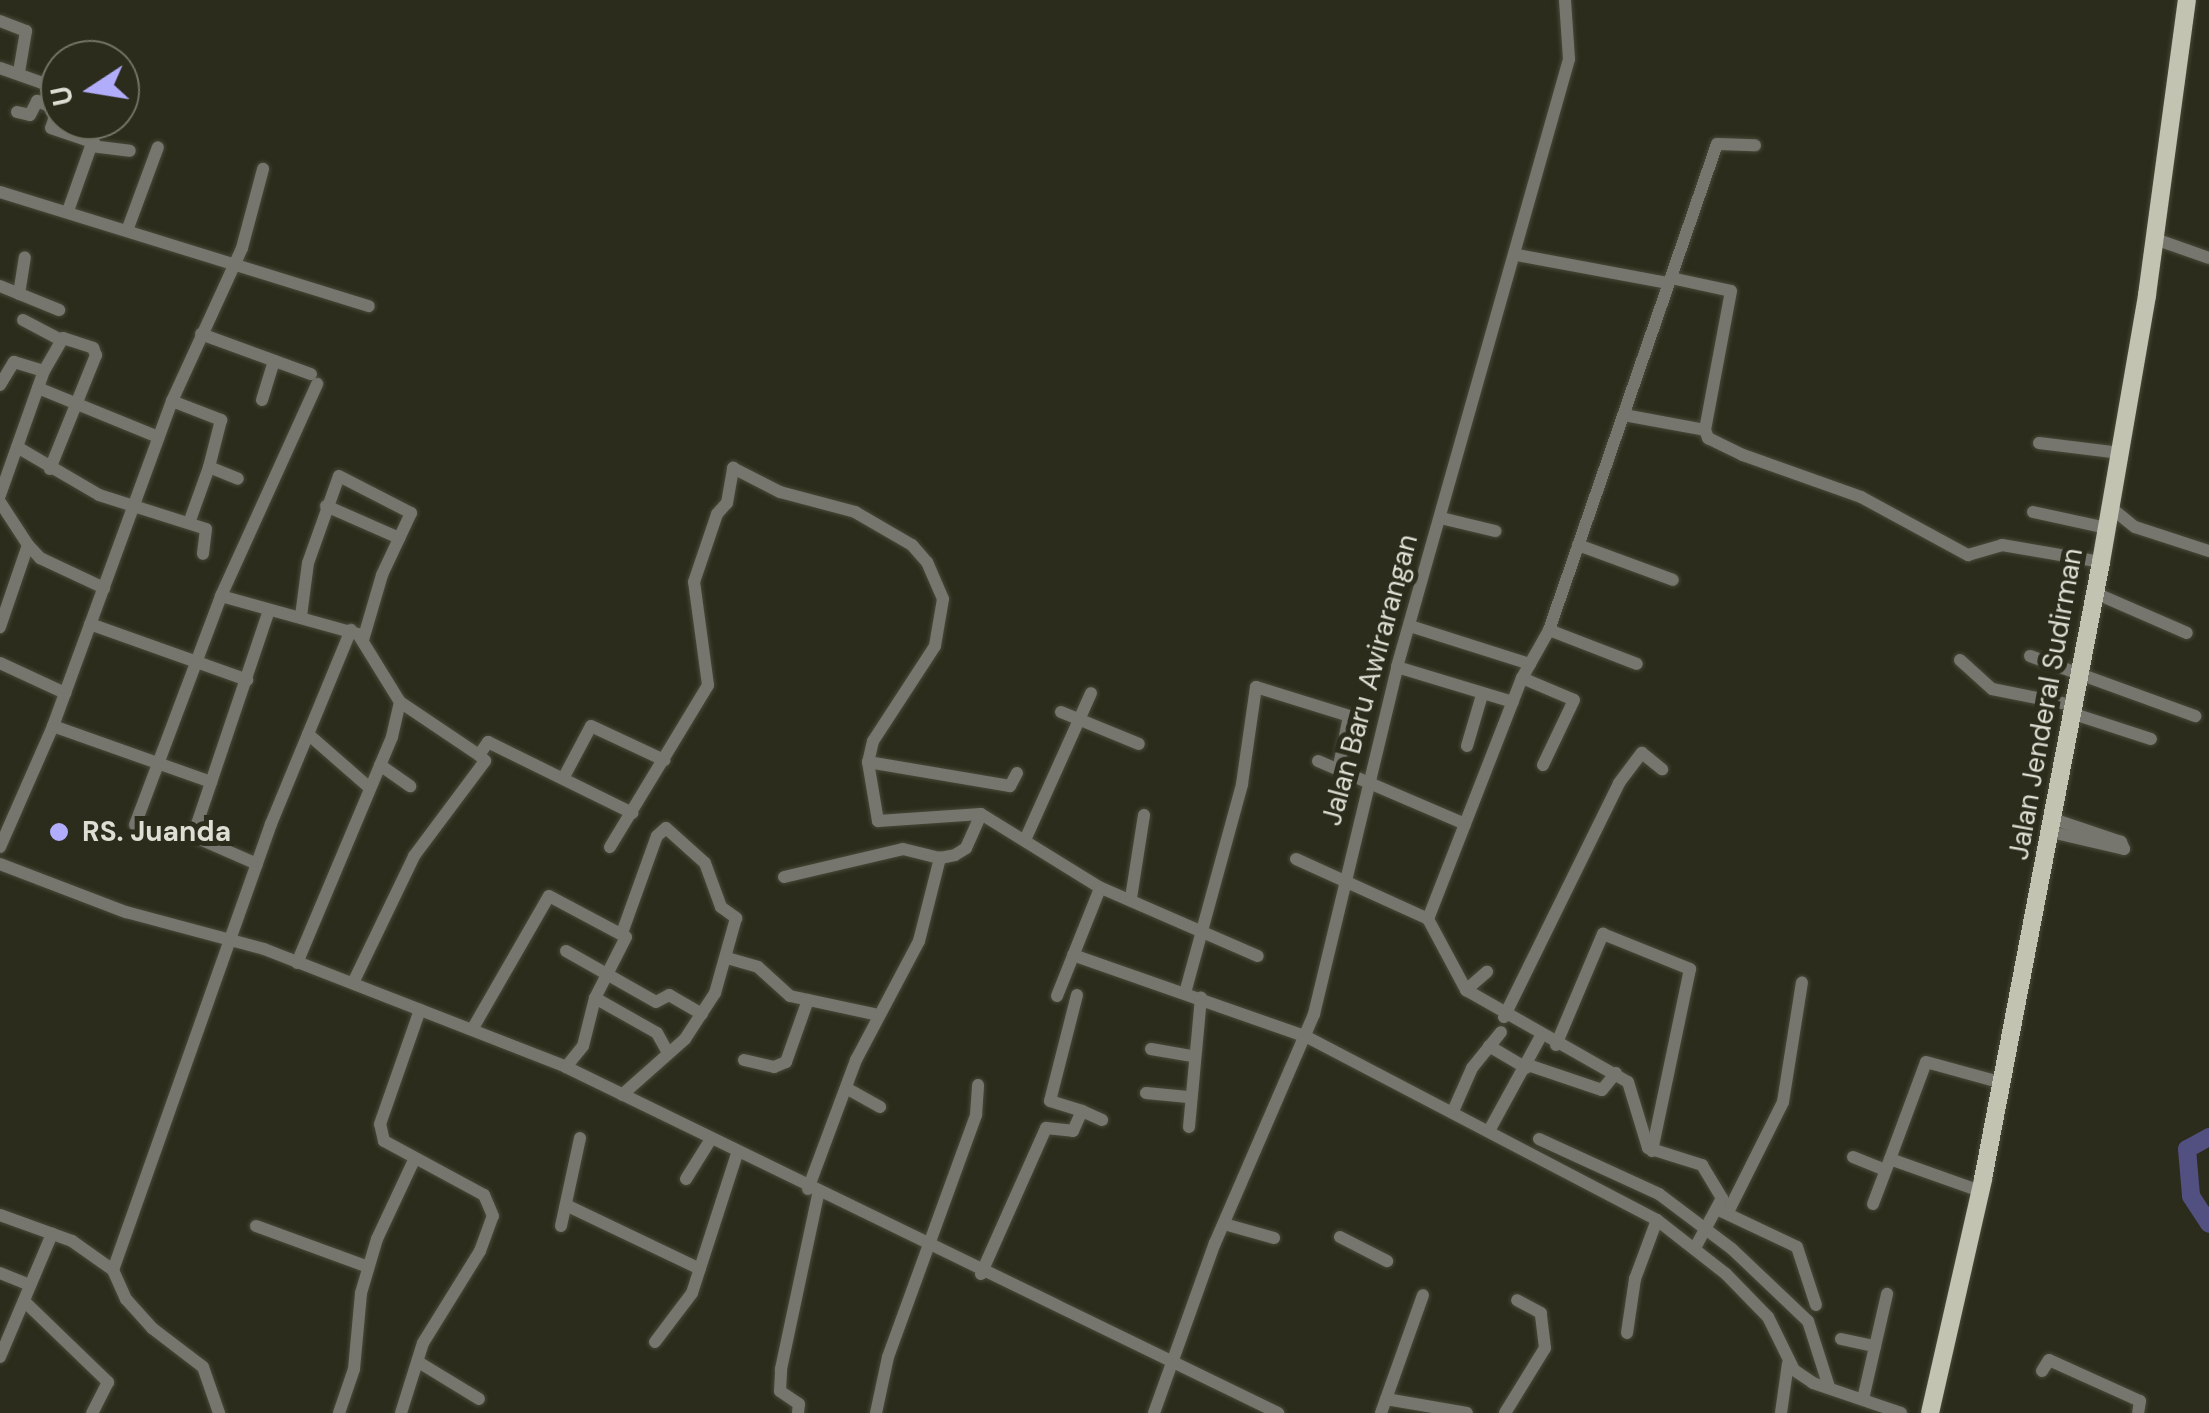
<!DOCTYPE html>
<style>
body{margin:0}
#map{position:relative;width:2209px;height:1413px;overflow:hidden;background:#2b2c1b;font-family:"DM Sans",sans-serif}
div>[style]{position:absolute}
[style*='--x']{left:calc(var(--x)*1px);top:calc(var(--y)*1px);width:calc(var(--w)*1px);rotate:calc(var(--a)*1deg)}
.river>*{height:18px;margin:-9px;padding:0 9px;transform-origin:9px;border-radius:9px;background:#524f81}
.roads{filter:drop-shadow(0 0 2px #484939) drop-shadow(0 0 2px #484939)}
.minor>*{height:12px;margin:-6px;padding:0 6px;transform-origin:6px;border-radius:6px;background:#76766e}
.major>*{height:18px;margin:-9px;padding:0 9px;transform-origin:9px;border-radius:9px;background:#c2c3b1}
.dots>*{width:28px;height:28px;translate:-50% -50%;box-sizing:border-box;border:5px solid #2b2c1b;border-radius:50%}
span{translate:-50% -50%;white-space:nowrap;text-align:center;line-height:1.15;-webkit-text-stroke:10px #2b2c1b;paint-order:stroke}
.street-label{font-size:28px;color:#dedfd4}
.poi-label{font-size:28px;color:#dedfd4;font-weight:700}
.left{translate:0 -50%;text-align:left}
.north{position:absolute;left:40px;top:40px;width:100px;height:100px;box-sizing:border-box;background:#2b2c1b;border:2px solid #737465;border-radius:50%;rotate:258deg;font-size:28px;font-weight:700;line-height:40px;text-align:center;color:#dedfd4}
.north::after{content:'';display:block;margin:auto;width:35px;height:45px;background:#b1adfa;clip-path:polygon(50% 0,100% 100%,50% 72%,0 100%)}
</style>
<div id="map">
<div class="river">
<i style="--x:2209;--y:1137;--w:25;--a:151"></i>
<i style="--x:2187;--y:1149;--w:47;--a:85.1"></i>
<i style="--x:2191;--y:1196;--w:33;--a:57"></i>
</div>
<div class="roads">
<div class="minor">
<i style="--x:0;--y:21;--w:28;--a:21"></i>
<i style="--x:26;--y:31;--w:42;--a:99.7"></i>
<i style="--x:76;--y:60;--w:1;--a:-45"></i>
<i style="--x:0;--y:68;--w:51;--a:19.5"></i>
<i style="--x:60;--y:101;--w:28;--a:108"></i>
<i style="--x:51;--y:128;--w:46;--a:18.8"></i>
<i style="--x:17;--y:112;--w:13;--a:13"></i>
<i style="--x:30;--y:115;--w:16;--a:-63"></i>
<i style="--x:37;--y:101;--w:22;--a:22"></i>
<i style="--x:0;--y:192;--w:386;--a:17.2"></i>
<i style="--x:68;--y:211;--w:69;--a:-70.5"></i>
<i style="--x:91;--y:146;--w:39;--a:7"></i>
<i style="--x:128;--y:228;--w:86;--a:-69.7"></i>
<i style="--x:2155;--y:239;--w:57;--a:19.4"></i>
<i style="--x:1517;--y:255;--w:154;--a:10.5"></i>
<i style="--x:1671;--y:278;--w:61;--a:12.2"></i>
<i style="--x:1731;--y:291;--w:141;--a:100.6"></i>
<i style="--x:0;--y:286;--w:64;--a:22.1"></i>
<i style="--x:19;--y:294;--w:37;--a:-81"></i>
<i style="--x:23;--y:320;--w:41;--a:27.8"></i>
<i style="--x:201;--y:334;--w:117;--a:20"></i>
<i style="--x:0;--y:385;--w:27;--a:-59"></i>
<i style="--x:14;--y:362;--w:31;--a:17"></i>
<i style="--x:38;--y:388;--w:130;--a:22.2"></i>
<i style="--x:262;--y:400;--w:41;--a:-72.9"></i>
<i style="--x:172;--y:401;--w:53;--a:21.2"></i>
<i style="--x:221;--y:420;--w:49;--a:104.3"></i>
<i style="--x:1624;--y:415;--w:82;--a:10.5"></i>
<i style="--x:1705;--y:430;--w:9;--a:69"></i>
<i style="--x:1708;--y:438;--w:39;--a:26"></i>
<i style="--x:1743;--y:455;--w:125;--a:19.6"></i>
<i style="--x:1861;--y:497;--w:122;--a:28.5"></i>
<i style="--x:1968;--y:555;--w:35;--a:-16"></i>
<i style="--x:2002;--y:545;--w:100;--a:9.7"></i>
<i style="--x:2039;--y:443;--w:82;--a:7"></i>
<i style="--x:17;--y:447;--w:95;--a:30.3"></i>
<i style="--x:99;--y:495;--w:112;--a:17.6"></i>
<i style="--x:206;--y:529;--w:25;--a:97"></i>
<i style="--x:0;--y:495;--w:132;--a:-70.5"></i>
<i style="--x:44;--y:371;--w:38;--a:-60"></i>
<i style="--x:63;--y:338;--w:32;--a:18"></i>
<i style="--x:93;--y:348;--w:8;--a:67"></i>
<i style="--x:96;--y:355;--w:123;--a:112"></i>
<i style="--x:0;--y:502;--w:51;--a:56.9"></i>
<i style="--x:28;--y:545;--w:87;--a:108.9"></i>
<i style="--x:326;--y:506;--w:80;--a:23.7"></i>
<i style="--x:2110;--y:507;--w:32;--a:39"></i>
<i style="--x:2135;--y:527;--w:78;--a:18"></i>
<i style="--x:2033;--y:512;--w:76;--a:12.2"></i>
<i style="--x:1441;--y:518;--w:56;--a:13.5"></i>
<i style="--x:189;--y:523;--w:59;--a:-70.3"></i>
<i style="--x:209;--y:467;--w:31;--a:22"></i>
<i style="--x:28;--y:545;--w:18;--a:47"></i>
<i style="--x:40;--y:558;--w:71;--a:25.1"></i>
<i style="--x:1578;--y:545;--w:101;--a:20.2"></i>
<i style="--x:2095;--y:593;--w:100;--a:23.5"></i>
<i style="--x:221;--y:596;--w:142;--a:15.5"></i>
<i style="--x:358;--y:634;--w:80;--a:58.3"></i>
<i style="--x:400;--y:702;--w:36;--a:103"></i>
<i style="--x:392;--y:737;--w:245;--a:112.8"></i>
<i style="--x:301;--y:616;--w:53;--a:-82.5"></i>
<i style="--x:308;--y:563;--w:92;--a:-70.4"></i>
<i style="--x:339;--y:476;--w:81;--a:27.2"></i>
<i style="--x:411;--y:513;--w:68;--a:115.1"></i>
<i style="--x:382;--y:575;--w:68;--a:106.3"></i>
<i style="--x:90;--y:624;--w:167;--a:19.6"></i>
<i style="--x:1410;--y:626;--w:126;--a:17.6"></i>
<i style="--x:1549;--y:630;--w:94;--a:21.1"></i>
<i style="--x:2030;--y:656;--w:176;--a:20"></i>
<i style="--x:1960;--y:660;--w:43;--a:42.2"></i>
<i style="--x:1992;--y:689;--w:82;--a:11.3"></i>
<i style="--x:0;--y:663;--w:72;--a:24.8"></i>
<i style="--x:1397;--y:667;--w:121;--a:16.8"></i>
<i style="--x:1522;--y:678;--w:56;--a:22.9"></i>
<i style="--x:1574;--y:700;--w:72;--a:115.5"></i>
<i style="--x:400;--y:702;--w:95;--a:33.9"></i>
<i style="--x:1061;--y:712;--w:84;--a:22.3"></i>
<i style="--x:2071;--y:713;--w:84;--a:18"></i>
<i style="--x:53;--y:726;--w:168;--a:19.5"></i>
<i style="--x:308;--y:734;--w:82;--a:41.1"></i>
<i style="--x:1467;--y:746;--w:53;--a:-73.6"></i>
<i style="--x:1318;--y:761;--w:160;--a:23.2"></i>
<i style="--x:380;--y:765;--w:37;--a:35"></i>
<i style="--x:1017;--y:773;--w:15;--a:118"></i>
<i style="--x:1010;--y:786;--w:144;--a:-170.4"></i>
<i style="--x:868;--y:762;--w:60;--a:80.4"></i>
<i style="--x:878;--y:821;--w:103;--a:-3.9"></i>
<i style="--x:981;--y:814;--w:139;--a:31.7"></i>
<i style="--x:1099;--y:887;--w:173;--a:23.5"></i>
<i style="--x:565;--y:775;--w:55;--a:-62"></i>
<i style="--x:591;--y:726;--w:81;--a:25"></i>
<i style="--x:135;--y:825;--w:245;--a:-69.4"></i>
<i style="--x:221;--y:596;--w:233;--a:-65.6"></i>
<i style="--x:2051;--y:832;--w:75;--a:13.1"></i>
<i style="--x:2124;--y:849;--w:8;--a:-113"></i>
<i style="--x:2121;--y:842;--w:72;--a:-161.3"></i>
<i style="--x:1025;--y:840;--w:161;--a:-65.8"></i>
<i style="--x:0;--y:847;--w:132;--a:-66.3"></i>
<i style="--x:53;--y:726;--w:346;--a:-69.9"></i>
<i style="--x:172;--y:401;--w:168;--a:-65.4"></i>
<i style="--x:242;--y:248;--w:82;--a:-75.1"></i>
<i style="--x:610;--y:847;--w:189;--a:-58.8"></i>
<i style="--x:708;--y:685;--w:104;--a:-97.7"></i>
<i style="--x:694;--y:582;--w:72;--a:-71.3"></i>
<i style="--x:717;--y:514;--w:15;--a:-48"></i>
<i style="--x:727;--y:503;--w:36;--a:-80"></i>
<i style="--x:733;--y:468;--w:53;--a:27.1"></i>
<i style="--x:780;--y:492;--w:78;--a:14.9"></i>
<i style="--x:855;--y:512;--w:66;--a:30.1"></i>
<i style="--x:912;--y:545;--w:23;--a:49"></i>
<i style="--x:927;--y:562;--w:40;--a:66.6"></i>
<i style="--x:943;--y:599;--w:48;--a:99.7"></i>
<i style="--x:935;--y:646;--w:113;--a:123.1"></i>
<i style="--x:873;--y:741;--w:22;--a:103"></i>
<i style="--x:1296;--y:859;--w:145;--a:24.4"></i>
<i style="--x:1428;--y:919;--w:81;--a:61.8"></i>
<i style="--x:1466;--y:990;--w:186;--a:29.6"></i>
<i style="--x:1628;--y:1082;--w:69;--a:73.1"></i>
<i style="--x:1648;--y:1148;--w:57;--a:17.5"></i>
<i style="--x:1702;--y:1165;--w:39;--a:59"></i>
<i style="--x:1722;--y:1198;--w:57;--a:118.4"></i>
<i style="--x:0;--y:864;--w:135;--a:20.9"></i>
<i style="--x:126;--y:912;--w:143;--a:15"></i>
<i style="--x:264;--y:949;--w:324;--a:21.3"></i>
<i style="--x:566;--y:1067;--w:792;--a:25.92"></i>
<i style="--x:257;--y:864;--w:70;--a:-156.4"></i>
<i style="--x:193;--y:836;--w:235;--a:-71.4"></i>
<i style="--x:784;--y:877;--w:122;--a:-13.2"></i>
<i style="--x:903;--y:849;--w:38;--a:14"></i>
<i style="--x:940;--y:858;--w:15;--a:-11"></i>
<i style="--x:955;--y:855;--w:13;--a:-32"></i>
<i style="--x:966;--y:848;--w:37;--a:-66"></i>
<i style="--x:1131;--y:898;--w:84;--a:-81.1"></i>
<i style="--x:1428;--y:919;--w:259;--a:-68.7"></i>
<i style="--x:1522;--y:678;--w:55;--a:-60.6"></i>
<i style="--x:1549;--y:630;--w:514;--a:-70.93"></i>
<i style="--x:1717;--y:144;--w:38;--a:2"></i>
<i style="--x:622;--y:933;--w:103;--a:-70.2"></i>
<i style="--x:657;--y:836;--w:12;--a:-42"></i>
<i style="--x:666;--y:828;--w:52;--a:41.9"></i>
<i style="--x:705;--y:863;--w:47;--a:70"></i>
<i style="--x:721;--y:907;--w:19;--a:36"></i>
<i style="--x:736;--y:918;--w:78;--a:105.6"></i>
<i style="--x:715;--y:993;--w:55;--a:123.1"></i>
<i style="--x:685;--y:1039;--w:84;--a:138.4"></i>
<i style="--x:566;--y:951;--w:103;--a:29.5"></i>
<i style="--x:656;--y:1002;--w:15;--a:-28"></i>
<i style="--x:669;--y:995;--w:38;--a:30"></i>
<i style="--x:1073;--y:955;--w:248;--a:19.3"></i>
<i style="--x:1307;--y:1037;--w:395;--a:27.6"></i>
<i style="--x:1657;--y:1220;--w:88;--a:38"></i>
<i style="--x:1726;--y:1274;--w:60;--a:45.7"></i>
<i style="--x:1768;--y:1317;--w:59;--a:63.9"></i>
<i style="--x:1794;--y:1370;--w:23;--a:34"></i>
<i style="--x:1813;--y:1383;--w:93;--a:18.8"></i>
<i style="--x:727;--y:958;--w:32;--a:16"></i>
<i style="--x:758;--y:967;--w:43;--a:42.2"></i>
<i style="--x:790;--y:996;--w:91;--a:12.1"></i>
<i style="--x:353;--y:983;--w:141;--a:-64.3"></i>
<i style="--x:414;--y:856;--w:119;--a:-53.2"></i>
<i style="--x:485;--y:761;--w:8;--a:-135"></i>
<i style="--x:479;--y:755;--w:16;--a:-55"></i>
<i style="--x:488;--y:742;--w:161;--a:26.2"></i>
<i style="--x:1466;--y:990;--w:28;--a:-41"></i>
<i style="--x:1185;--y:993;--w:217;--a:-74.7"></i>
<i style="--x:1242;--y:784;--w:98;--a:-81.8"></i>
<i style="--x:1256;--y:687;--w:97;--a:17.3"></i>
<i style="--x:1349;--y:716;--w:51;--a:101.3"></i>
<i style="--x:1077;--y:995;--w:109;--a:104.3"></i>
<i style="--x:1050;--y:1101;--w:34;--a:17"></i>
<i style="--x:1057;--y:996;--w:113;--a:-68.2"></i>
<i style="--x:595;--y:998;--w:71;--a:29.4"></i>
<i style="--x:657;--y:1033;--w:23;--a:61"></i>
<i style="--x:1504;--y:1017;--w:261;--a:-63.8"></i>
<i style="--x:1619;--y:783;--w:38;--a:-53"></i>
<i style="--x:1642;--y:753;--w:26;--a:39"></i>
<i style="--x:473;--y:1028;--w:152;--a:-60.1"></i>
<i style="--x:549;--y:896;--w:87;--a:28"></i>
<i style="--x:626;--y:937;--w:68;--a:116.9"></i>
<i style="--x:595;--y:998;--w:49;--a:104"></i>
<i style="--x:583;--y:1046;--w:27;--a:129"></i>
<i style="--x:1556;--y:1045;--w:121;--a:-67.1"></i>
<i style="--x:1603;--y:934;--w:94;--a:21.9"></i>
<i style="--x:1690;--y:969;--w:186;--a:101.8"></i>
<i style="--x:1489;--y:1046;--w:43;--a:30.7"></i>
<i style="--x:1151;--y:1049;--w:42;--a:9.7"></i>
<i style="--x:744;--y:1060;--w:31;--a:13"></i>
<i style="--x:774;--y:1067;--w:13;--a:-23"></i>
<i style="--x:786;--y:1062;--w:66;--a:-70.5"></i>
<i style="--x:1528;--y:1065;--w:78;--a:18.7"></i>
<i style="--x:1602;--y:1090;--w:22;--a:-51"></i>
<i style="--x:846;--y:1088;--w:39;--a:29"></i>
<i style="--x:1146;--y:1093;--w:42;--a:5.4"></i>
<i style="--x:1454;--y:1109;--w:45;--a:-66.3"></i>
<i style="--x:1472;--y:1068;--w:46;--a:-51.1"></i>
<i style="--x:1189;--y:1127;--w:130;--a:-84.7"></i>
<i style="--x:1490;--y:1129;--w:106;--a:-61.3"></i>
<i style="--x:1539;--y:1139;--w:132;--a:24.6"></i>
<i style="--x:1659;--y:1194;--w:91;--a:37"></i>
<i style="--x:1732;--y:1249;--w:105;--a:43.5"></i>
<i style="--x:1808;--y:1321;--w:69;--a:72.3"></i>
<i style="--x:1853;--y:1157;--w:35;--a:22"></i>
<i style="--x:1890;--y:1159;--w:103;--a:-69.6"></i>
<i style="--x:1926;--y:1062;--w:80;--a:15.3"></i>
<i style="--x:686;--y:1179;--w:47;--a:-58"></i>
<i style="--x:808;--y:1189;--w:138;--a:-69.6"></i>
<i style="--x:856;--y:1060;--w:135;--a:-62.1"></i>
<i style="--x:919;--y:941;--w:86;--a:-75.8"></i>
<i style="--x:1873;--y:1204;--w:48;--a:-69.3"></i>
<i style="--x:1890;--y:1159;--w:96;--a:19.6"></i>
<i style="--x:568;--y:1206;--w:146;--a:25.5"></i>
<i style="--x:1721;--y:1211;--w:84;--a:25.3"></i>
<i style="--x:1797;--y:1247;--w:61;--a:71.9"></i>
<i style="--x:1728;--y:1212;--w:123;--a:-63.4"></i>
<i style="--x:1783;--y:1102;--w:121;--a:-81"></i>
<i style="--x:0;--y:1215;--w:77;--a:19.9"></i>
<i style="--x:72;--y:1241;--w:50;--a:35.3"></i>
<i style="--x:113;--y:1270;--w:32;--a:66"></i>
<i style="--x:126;--y:1299;--w:39;--a:48"></i>
<i style="--x:152;--y:1328;--w:64;--a:37.4"></i>
<i style="--x:203;--y:1367;--w:49;--a:70.8"></i>
<i style="--x:1224;--y:1224;--w:52;--a:15.6"></i>
<i style="--x:256;--y:1226;--w:119;--a:20.1"></i>
<i style="--x:561;--y:1226;--w:90;--a:-77.8"></i>
<i style="--x:1340;--y:1237;--w:53;--a:27.1"></i>
<i style="--x:113;--y:1270;--w:473;--a:-70.5"></i>
<i style="--x:271;--y:824;--w:210;--a:-67.6"></i>
<i style="--x:0;--y:1273;--w:32;--a:22"></i>
<i style="--x:981;--y:1274;--w:160;--a:-66"></i>
<i style="--x:1046;--y:1128;--w:27;--a:6"></i>
<i style="--x:1073;--y:1131;--w:22;--a:-66"></i>
<i style="--x:1082;--y:1111;--w:22;--a:24"></i>
<i style="--x:24;--y:1301;--w:117;--a:44"></i>
<i style="--x:108;--y:1382;--w:35;--a:117"></i>
<i style="--x:1627;--y:1333;--w:55;--a:-81.6"></i>
<i style="--x:1635;--y:1279;--w:63;--a:-69.6"></i>
<i style="--x:1841;--y:1339;--w:35;--a:12"></i>
<i style="--x:655;--y:1342;--w:61;--a:-52.9"></i>
<i style="--x:692;--y:1293;--w:146;--a:-72.1"></i>
<i style="--x:0;--y:1357;--w:134;--a:-67.1"></i>
<i style="--x:420;--y:1363;--w:69;--a:31.4"></i>
<i style="--x:2042;--y:1371;--w:13;--a:-58"></i>
<i style="--x:2049;--y:1360;--w:100;--a:24.3"></i>
<i style="--x:2140;--y:1401;--w:12;--a:99"></i>
<i style="--x:1386;--y:1399;--w:82;--a:9.8"></i>
<i style="--x:1863;--y:1399;--w:108;--a:-77.1"></i>
<i style="--x:339;--y:1413;--w:46;--a:-71.2"></i>
<i style="--x:354;--y:1369;--w:76;--a:-84.7"></i>
<i style="--x:361;--y:1293;--w:56;--a:-73.5"></i>
<i style="--x:377;--y:1239;--w:87;--a:-64.9"></i>
<i style="--x:401;--y:1413;--w:73;--a:-72.6"></i>
<i style="--x:423;--y:1343;--w:108;--a:-58.2"></i>
<i style="--x:480;--y:1251;--w:37;--a:-70"></i>
<i style="--x:493;--y:1216;--w:23;--a:-113"></i>
<i style="--x:484;--y:1195;--w:114;--a:-151.6"></i>
<i style="--x:384;--y:1141;--w:17;--a:-103"></i>
<i style="--x:380;--y:1124;--w:121;--a:-70.7"></i>
<i style="--x:798;--y:1413;--w:9;--a:-84"></i>
<i style="--x:799;--y:1404;--w:23;--a:-146"></i>
<i style="--x:780;--y:1391;--w:22;--a:-87"></i>
<i style="--x:781;--y:1369;--w:178;--a:-78"></i>
<i style="--x:876;--y:1413;--w:57;--a:-77.9"></i>
<i style="--x:888;--y:1357;--w:258;--a:-70"></i>
<i style="--x:976;--y:1115;--w:30;--a:-86"></i>
<i style="--x:1154;--y:1413;--w:181;--a:-70.3"></i>
<i style="--x:1215;--y:1243;--w:249;--a:-66.6"></i>
<i style="--x:1314;--y:1014;--w:357;--a:-76.5"></i>
<i style="--x:1397;--y:667;--w:632;--a:-74.2"></i>
<i style="--x:1569;--y:59;--w:59;--a:-93.9"></i>
<i style="--x:1381;--y:1413;--w:125;--a:-70.4"></i>
<i style="--x:1505;--y:1413;--w:76;--a:-58.4"></i>
<i style="--x:1545;--y:1348;--w:35;--a:-97"></i>
<i style="--x:1541;--y:1313;--w:27;--a:-152"></i>
<i style="--x:1781;--y:1413;--w:50;--a:-82"></i>
</div>
<div class="major">
<i style="--x:1930;--y:1413;--w:240;--a:-77.2"></i>
<i style="--x:1983;--y:1179;--w:628;--a:-79.17"></i>
<i style="--x:2101;--y:562;--w:271;--a:-80.2"></i>
<i style="--x:2147;--y:295;--w:298;--a:-82.3"></i>
</div>
</div>
<div class="dots">
<i style="left:59px;top:832px;background:#b1adfa"></i>
</div>
<div class="street-label">
<span style="left:1370px;top:680px;rotate:-75deg">Jalan Baru Awirarangan</span>
<span style="left:2046px;top:704px;rotate:-80deg">Jalan Jenderal Sudirman</span>
</div>
<div class="poi-label">
<span class="left" style="left:82px;top:832px">RS. Juanda</span>
</div>
<div class="north">U</div>
</div>
